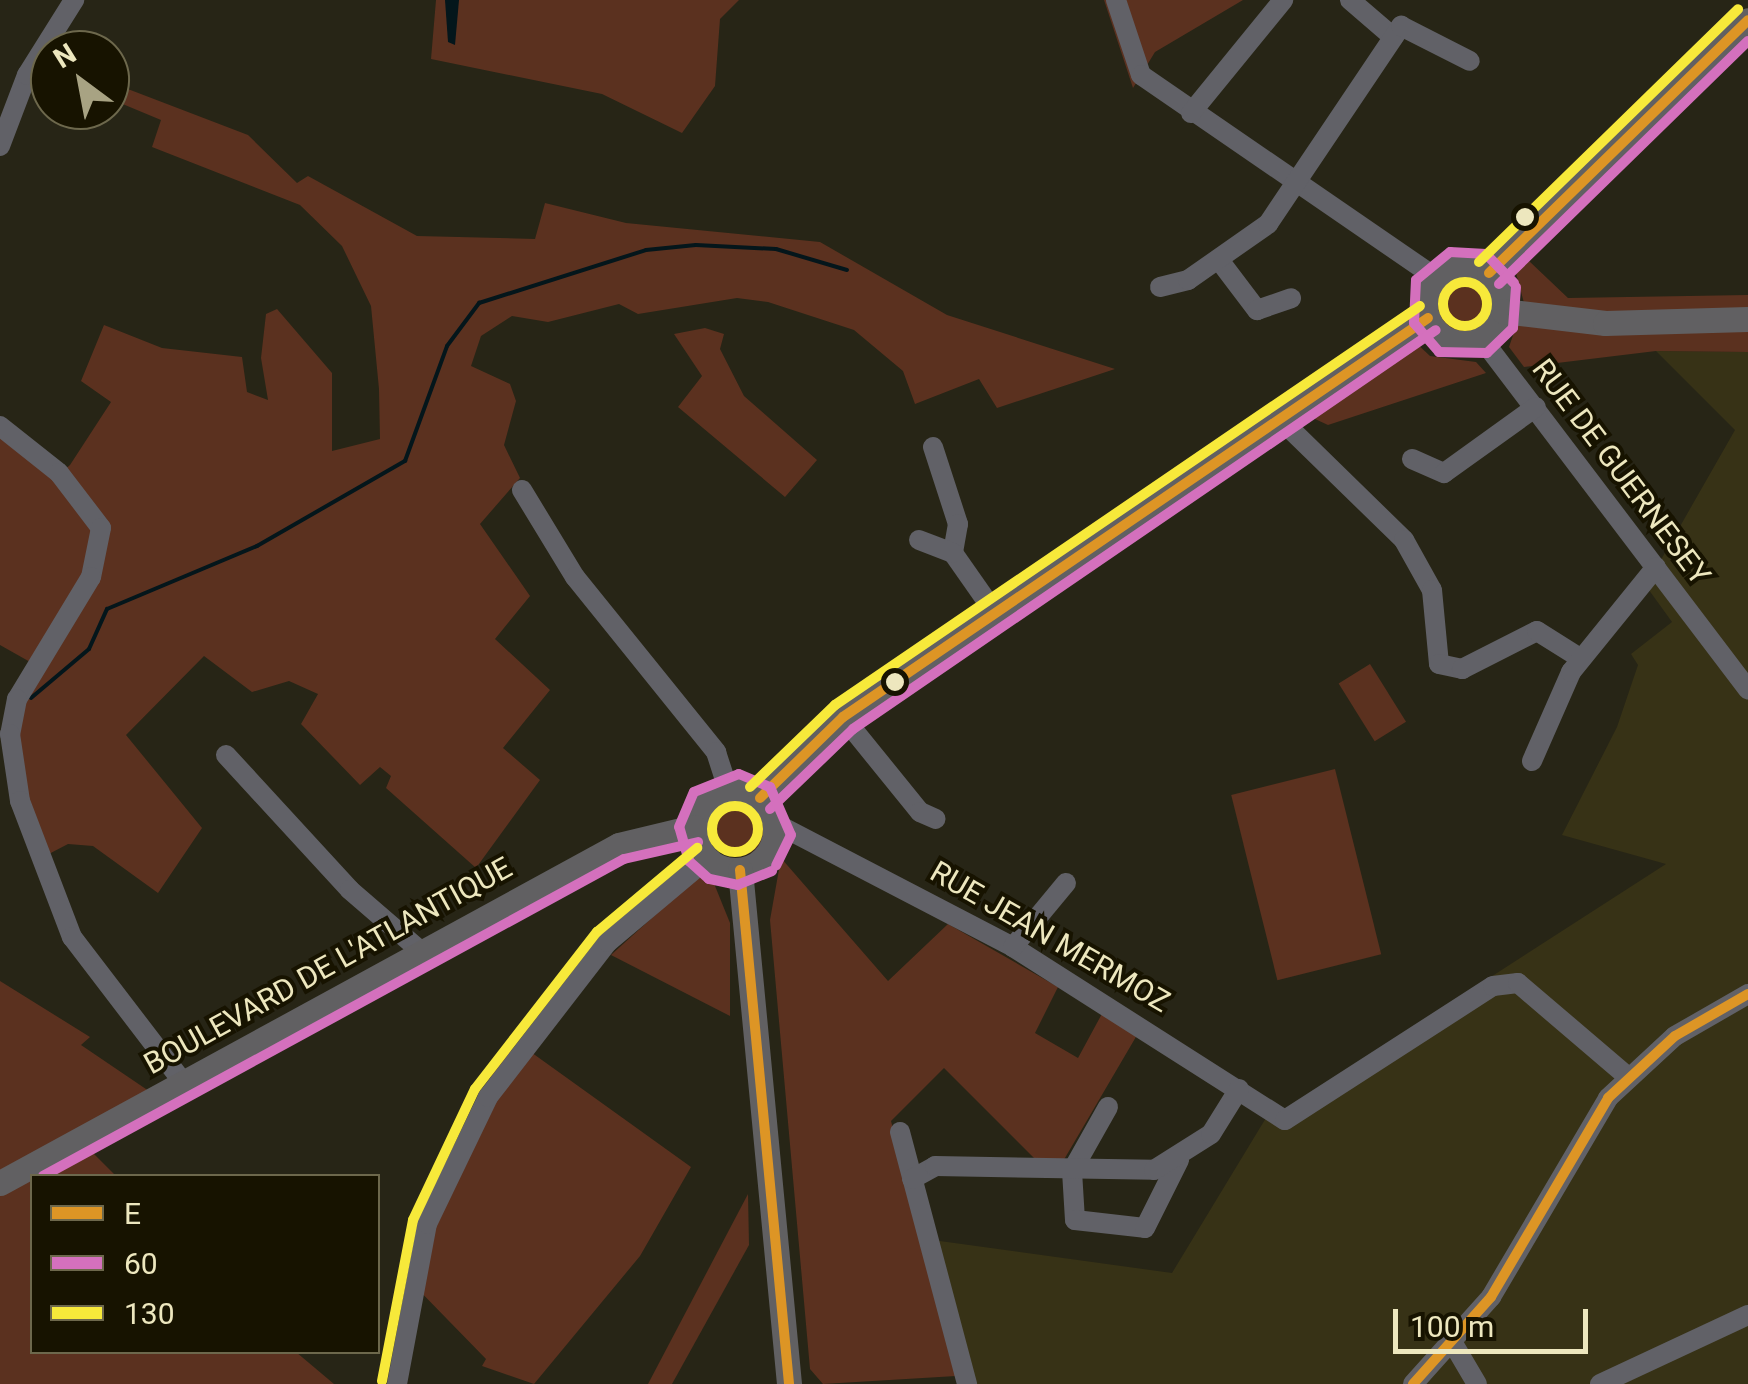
<!DOCTYPE html>
<style>
body{margin:0}
#map{position:relative;width:1748px;height:1384px;overflow:hidden;background:#272516;font-family:Roboto,sans-serif}
div>[style]{position:absolute}
[style*='--x']{left:calc(var(--x)*1px);top:calc(var(--y)*1px);width:calc(var(--w)*1px);rotate:calc(var(--a)*1deg)}
.built>*{inset:0;background:#373216}
.green>*{inset:0;background:#5b311f;transform-origin:0 0}
.round{border-radius:50%}
.water>*{inset:0;background:#04161b}
.stream>*{height:4px;margin:-2px;padding:0 2px;transform-origin:2px;border-radius:2px;background:#04161b}
.minor>*{height:20px;margin:-10px;padding:0 10px;transform-origin:10px;border-radius:10px;background:#616167}
.major>*{height:25px;margin:-12.5px;padding:0 12.5px;transform-origin:12.5px;border-radius:12.5px;background:#616062}
.major>.ring{margin:-12.5px;padding:0;box-sizing:content-box;background:none;border:25px solid #616062;border-radius:50%}
.bus-1>*{height:10px;margin:-5px;padding:0 5px;transform-origin:5px;border-radius:5px;background:#dd9525}
.bus-2>*{height:10px;margin:-5px;padding:0 5px;transform-origin:5px;border-radius:5px;background:#d470bd}
.bus-3>*{height:10px;margin:-5px;padding:0 5px;transform-origin:5px;border-radius:5px;background:#f7e93a}
.bus-3>.ring{margin:-5px;padding:0;box-sizing:content-box;background:none;border:10px solid #f7e93a;border-radius:50%}
.dots>*{width:28px;height:28px;translate:-50% -50%;box-sizing:border-box;border:5px solid #171300;border-radius:50%}
span{translate:-50% -50%;white-space:nowrap;text-align:center;line-height:1.15;-webkit-text-stroke:8px #171300;paint-order:stroke}
.street-label{font-size:30px;color:#ede7be}
.legend{position:absolute;left:30px;top:1174px;width:350px;height:180px;box-sizing:border-box;background:#171300;border:2px solid #6d684c;margin:0;padding:12px 18px;list-style:none;font-size:30px;color:#ede7be}
.legend li{display:flex;align-items:center;gap:20px;height:50px}
.legend b{width:50px;border:2px solid #6d684c}
.north{position:absolute;left:30px;top:30px;width:100px;height:100px;box-sizing:border-box;background:#171300;border:2px solid #6d684c;border-radius:50%;rotate:328deg;font-size:28px;font-weight:700;line-height:40px;text-align:center;color:#ede7be}
.north::after{content:'';display:block;margin:auto;width:35px;height:45px;background:#a8a383;clip-path:polygon(50% 0,100% 100%,50% 72%,0 100%)}
.scale{position:absolute;left:1393px;top:1309px;width:195px;height:45px;box-sizing:border-box;border:5px solid #ede7be;border-top:0;padding-left:12px;font-size:30px;line-height:35px;white-space:nowrap;color:#ede7be;-webkit-text-stroke:8px #171300;paint-order:stroke}
</style>
<div id="map">
<div class="built">
<i style="clip-path:polygon(1656px 351px,1748px 352px,1748px 1384px,959px 1384px,918px 1238px,1172px 1273px,1275px 1103px,1286px 1109px,1666px 864px,1562px 835px,1617px 727px,1638px 665px,1631px 654px,1672px 622px,1646px 586px,1735px 430px)"></i>
</div>
<div class="green">
<i style="clip-path:polygon(436px 0,739px 0,720px 19px,715px 86px,682px 133px,602px 94px,431px 59px)"></i>
<i style="clip-path:polygon(1104px 0,1243px 0,1155px 52px,1133px 88px)"></i>
<i style="clip-path:polygon(120px 86px,248px 135px,297px 183px,308px 176px,417px 236px,535px 239px,545px 203px,626px 223px,820px 242px,947px 315px,1115px 369px,997px 408px,979px 379px,915px 404px,903px 371px,854px 330px,768px 302px,737px 298px,638px 314px,619px 304px,548px 322px,512px 316px,481px 336px,471px 366px,510px 384px,516px 401px,504px 445px,520px 478px,480px 524px,530px 596px,495px 639px,550px 690px,503px 748px,540px 780px,476px 868px,386px 788px,391px 776px,380px 767px,360px 785px,301px 724px,318px 694px,289px 681px,252px 692px,204px 656px,126px 735px,202px 828px,158px 893px,93px 846px,68px 844px,45px 856px,20px 779px,20px 718px,39px 667px,0 645px,0 436px,54px 479px,70px 465px,111px 402px,81px 381px,104px 325px,162px 348px,242px 357px,247px 392px,268px 400px,261px 358px,266px 314px,277px 309px,332px 373px,332px 451px,380px 439px,379px 389px,371px 306px,342px 246px,300px 205px,152px 147px,161px 120px,113px 100px)"></i>
<i style="clip-path:polygon(1528px 260px,1568px 298px,1748px 295px,1748px 352px,1656px 351px,1524px 367px,1509px 347px,1524px 303px,1515px 269px)"></i>
<i class="round" style="left:1436px;top:276px;width:56px;height:56px"></i>
<i style="clip-path:polygon(705px 328px,724px 334px,720px 349px,744px 396px,817px 460px,785px 497px,678px 407px,702px 376px,674px 334px)"></i>
<i style="clip-path:polygon(1413px 340px,1430px 356px,1476px 362px,1486px 373px,1328px 425px,1302px 413px)"></i>
<i style="left:1370px;top:664px;width:68px;height:37px;rotate:58deg"></i>
<i style="left:1335px;top:769px;width:191px;height:107px;rotate:76deg"></i>
<i class="round" style="left:708px;top:801px;width:56px;height:56px"></i>
<i style="clip-path:polygon(781px 858px,888px 981px,948px 924px,1058px 987px,1035px 1033px,1078px 1058px,1104px 1010px,1140px 1030px,1062px 1163px,1037px 1161px,944px 1068px,891px 1121px,956px 1376px,823px 1384px,810px 1369px,770px 920px)"></i>
<i style="clip-path:polygon(697px 877px,713px 881px,730px 923px,730px 1016px,611px 955px)"></i>
<i style="clip-path:polygon(0 981px,90px 1037px,81px 1045px,171px 1106px,90px 1150px,116px 1176px,32px 1176px,32px 1352px,296px 1352px,334px 1384px,0 1384px)"></i>
<i style="clip-path:polygon(507px 1047px,520px 1059px,528px 1050px,691px 1167px,640px 1256px,534px 1384px,482px 1366px,486px 1359px,408px 1279px,434px 1184px)"></i>
<i style="clip-path:polygon(748px 1194px,749px 1245px,672px 1384px,648px 1384px)"></i>
</div>
<div class="water">
<i style="clip-path:polygon(445px 0,459px 0,455px 45px,448px 42px)"></i>
</div>
<div class="stream">
<i style="--x:31;--y:698;--w:76;--a:-40.2"></i>
<i style="--x:89;--y:649;--w:44;--a:-65.8"></i>
<i style="--x:107;--y:609;--w:163;--a:-22.8"></i>
<i style="--x:257;--y:546;--w:171;--a:-29.9"></i>
<i style="--x:405;--y:461;--w:122;--a:-69.9"></i>
<i style="--x:447;--y:346;--w:54;--a:-53.3"></i>
<i style="--x:479;--y:303;--w:175;--a:-17.6"></i>
<i style="--x:646;--y:250;--w:50;--a:-5.7"></i>
<i style="--x:696;--y:245;--w:80;--a:2.9"></i>
<i style="--x:776;--y:249;--w:74;--a:16.5"></i>
</div>
<div class="minor">
<i style="--x:1116;--y:0;--w:79;--a:71.6"></i>
<i style="--x:1141;--y:75;--w:358;--a:34.5"></i>
<i style="--x:1350;--y:0;--w:57;--a:40.7"></i>
<i style="--x:1191;--y:113;--w:146;--a:-50.8"></i>
<i style="--x:0;--y:146;--w:76;--a:-69.2"></i>
<i style="--x:27;--y:75;--w:89;--a:-57.9"></i>
<i style="--x:1219;--y:260;--w:63;--a:52.8"></i>
<i style="--x:1257;--y:310;--w:36;--a:-19"></i>
<i style="--x:1160;--y:287;--w:29;--a:-14"></i>
<i style="--x:1188;--y:280;--w:98;--a:-35"></i>
<i style="--x:1268;--y:224;--w:239;--a:-56.1"></i>
<i style="--x:1401;--y:26;--w:77;--a:26.9"></i>
<i style="--x:1482;--y:339;--w:440;--a:52.8"></i>
<i style="--x:1278;--y:417;--w:176;--a:44.3"></i>
<i style="--x:1404;--y:540;--w:57;--a:60.8"></i>
<i style="--x:1432;--y:590;--w:74;--a:84.6"></i>
<i style="--x:1439;--y:664;--w:24;--a:12"></i>
<i style="--x:1462;--y:669;--w:84;--a:-26.9"></i>
<i style="--x:1537;--y:631;--w:51;--a:32.1"></i>
<i style="--x:0;--y:426;--w:75;--a:38.5"></i>
<i style="--x:59;--y:473;--w:69;--a:52.6"></i>
<i style="--x:101;--y:528;--w:50;--a:101.5"></i>
<i style="--x:91;--y:577;--w:143;--a:121.2"></i>
<i style="--x:17;--y:699;--w:36;--a:101"></i>
<i style="--x:10;--y:734;--w:68;--a:81.5"></i>
<i style="--x:20;--y:801;--w:146;--a:69.1"></i>
<i style="--x:72;--y:937;--w:183;--a:52.6"></i>
<i style="--x:933;--y:447;--w:81;--a:72"></i>
<i style="--x:958;--y:524;--w:29;--a:100"></i>
<i style="--x:953;--y:553;--w:73;--a:55"></i>
<i style="--x:1412;--y:459;--w:35;--a:24"></i>
<i style="--x:1444;--y:473;--w:113;--a:-35.7"></i>
<i style="--x:522;--y:490;--w:102;--a:58.7"></i>
<i style="--x:575;--y:577;--w:225;--a:51.1"></i>
<i style="--x:716;--y:752;--w:40;--a:72"></i>
<i style="--x:919;--y:540;--w:36;--a:21"></i>
<i style="--x:843;--y:717;--w:122;--a:51"></i>
<i style="--x:920;--y:812;--w:17;--a:24"></i>
<i style="--x:226;--y:755;--w:183;--a:47.4"></i>
<i style="--x:350;--y:890;--w:96;--a:40.8"></i>
<i style="--x:1532;--y:761;--w:97;--a:-66.3"></i>
<i style="--x:1571;--y:672;--w:135;--a:-51"></i>
<i style="--x:775;--y:823;--w:268;--a:27.5"></i>
<i style="--x:1013;--y:947;--w:322;--a:32.5"></i>
<i style="--x:1285;--y:1120;--w:247;--a:-32.8"></i>
<i style="--x:1493;--y:986;--w:25;--a:-7"></i>
<i style="--x:1518;--y:983;--w:145;--a:40.5"></i>
<i style="--x:1013;--y:947;--w:83;--a:-50.4"></i>
<i style="--x:1108;--y:1107;--w:73;--a:119.4"></i>
<i style="--x:1072;--y:1171;--w:49;--a:86.5"></i>
<i style="--x:1075;--y:1220;--w:70;--a:6.5"></i>
<i style="--x:1145;--y:1228;--w:76;--a:-63.4"></i>
<i style="--x:900;--y:1132;--w:261;--a:75.1"></i>
<i style="--x:912;--y:1179;--w:26;--a:-29"></i>
<i style="--x:935;--y:1166;--w:219;--a:1"></i>
<i style="--x:1154;--y:1170;--w:67;--a:-32.3"></i>
<i style="--x:1211;--y:1134;--w:53;--a:-58.1"></i>
<i style="--x:1454;--y:1345;--w:45;--a:59.5"></i>
<i style="--x:397;--y:1384;--w:163;--a:-79.4"></i>
<i style="--x:427;--y:1224;--w:141;--a:-64.3"></i>
<i style="--x:488;--y:1097;--w:196;--a:-52.3"></i>
<i style="--x:608;--y:942;--w:129;--a:-40"></i>
<i style="--x:1413;--y:1384;--w:117;--a:-48.1"></i>
<i style="--x:1491;--y:1297;--w:231;--a:-59.5"></i>
<i style="--x:1608;--y:1098;--w:91;--a:-42.8"></i>
<i style="--x:1675;--y:1036;--w:84;--a:-29.9"></i>
<i style="--x:1600;--y:1384;--w:163;--a:-25"></i>
</div>
<div class="major">
<i class="ring" style="left:1425px;top:265px;width:53px;height:53px"></i>
<i style="--x:1489;--y:273;--w:362;--a:-44.3"></i>
<i style="--x:1503;--y:311;--w:103;--a:6.7"></i>
<i style="--x:1605;--y:323;--w:143;--a:-1.6"></i>
<i class="ring" style="left:695px;top:790px;width:55px;height:55px"></i>
<i style="--x:760;--y:798;--w:116;--a:-44.3"></i>
<i style="--x:843;--y:717;--w:708;--a:-34.3"></i>
<i style="--x:740;--y:870;--w:516;--a:84.55"></i>
<i style="--x:0;--y:1183;--w:705;--a:-28.64"></i>
<i style="--x:619;--y:845;--w:77;--a:-13.5"></i>
</div>
<div class="bus-1">
<i style="--x:1489;--y:273;--w:362;--a:-44.3"></i>
<i style="--x:760;--y:798;--w:116;--a:-44.3"></i>
<i style="--x:843;--y:717;--w:708;--a:-34.3"></i>
<i style="--x:740;--y:870;--w:516;--a:84.55"></i>
<i style="--x:1413;--y:1384;--w:117;--a:-48.1"></i>
<i style="--x:1491;--y:1297;--w:231;--a:-59.5"></i>
<i style="--x:1608;--y:1098;--w:91;--a:-42.8"></i>
<i style="--x:1675;--y:1036;--w:84;--a:-29.9"></i>
</div>
<div class="bus-2">
<i style="--x:1514;--y:283;--w:40;--a:-134"></i>
<i style="--x:1486;--y:254;--w:36;--a:-177"></i>
<i style="--x:1450;--y:252;--w:44;--a:140.5"></i>
<i style="--x:1416;--y:280;--w:43;--a:92.7"></i>
<i style="--x:1414;--y:323;--w:38;--a:49"></i>
<i style="--x:1439;--y:352;--w:48;--a:1.2"></i>
<i style="--x:1487;--y:353;--w:36;--a:-44"></i>
<i style="--x:1513;--y:328;--w:41;--a:-85.8"></i>
<i style="--x:1499;--y:284;--w:348;--a:-44.3"></i>
<i style="--x:770;--y:809;--w:115;--a:-43.9"></i>
<i style="--x:853;--y:729;--w:706;--a:-34.39"></i>
<i style="--x:772;--y:871;--w:37;--a:158"></i>
<i style="--x:738;--y:885;--w:30;--a:-168"></i>
<i style="--x:709;--y:879;--w:27;--a:-138"></i>
<i style="--x:689;--y:861;--w:35;--a:-106"></i>
<i style="--x:679;--y:827;--w:38;--a:-67"></i>
<i style="--x:694;--y:792;--w:48;--a:-21.8"></i>
<i style="--x:739;--y:774;--w:34;--a:23"></i>
<i style="--x:770;--y:787;--w:52;--a:66.4"></i>
<i style="--x:791;--y:835;--w:34;--a:116"></i>
<i style="--x:43;--y:1176;--w:662;--a:-28.62"></i>
<i style="--x:624;--y:859;--w:76;--a:-12.9"></i>
</div>
<div class="bus-3">
<i style="--x:1479;--y:262;--w:362;--a:-44.3"></i>
<i class="ring" style="left:1443px;top:282px;width:34px;height:34px"></i>
<i style="--x:750;--y:787;--w:118;--a:-44"></i>
<i style="--x:835;--y:705;--w:708;--a:-34.3"></i>
<i class="ring" style="left:712px;top:806px;width:36px;height:36px"></i>
<i style="--x:382;--y:1381;--w:164;--a:-79.1"></i>
<i style="--x:413;--y:1220;--w:145;--a:-64.7"></i>
<i style="--x:475;--y:1089;--w:199;--a:-52.2"></i>
<i style="--x:597;--y:932;--w:131;--a:-40"></i>
</div>
<div class="dots">
<i style="left:1525px;top:217px;background:#ede7be"></i>
<i style="left:895px;top:682px;background:#ede7be"></i>
</div>
<div class="street-label">
<span style="left:1621px;top:472px;rotate:53deg">RUE DE GUERNESEY</span>
<span style="left:1050px;top:937px;rotate:30deg">RUE JEAN MERMOZ</span>
<span style="left:328px;top:966px;rotate:-29deg">BOULEVARD DE L'ATLANTIQUE</span>
</div>
<ul class="legend">
<li><b style="height:12px;background:#dd9525"></b>E</li>
<li><b style="height:12px;background:#d470bd"></b>60</li>
<li><b style="height:12px;background:#f7e93a"></b>130</li>
</ul>
<div class="north">N</div>
<div class="scale">100 m</div>
</div>
